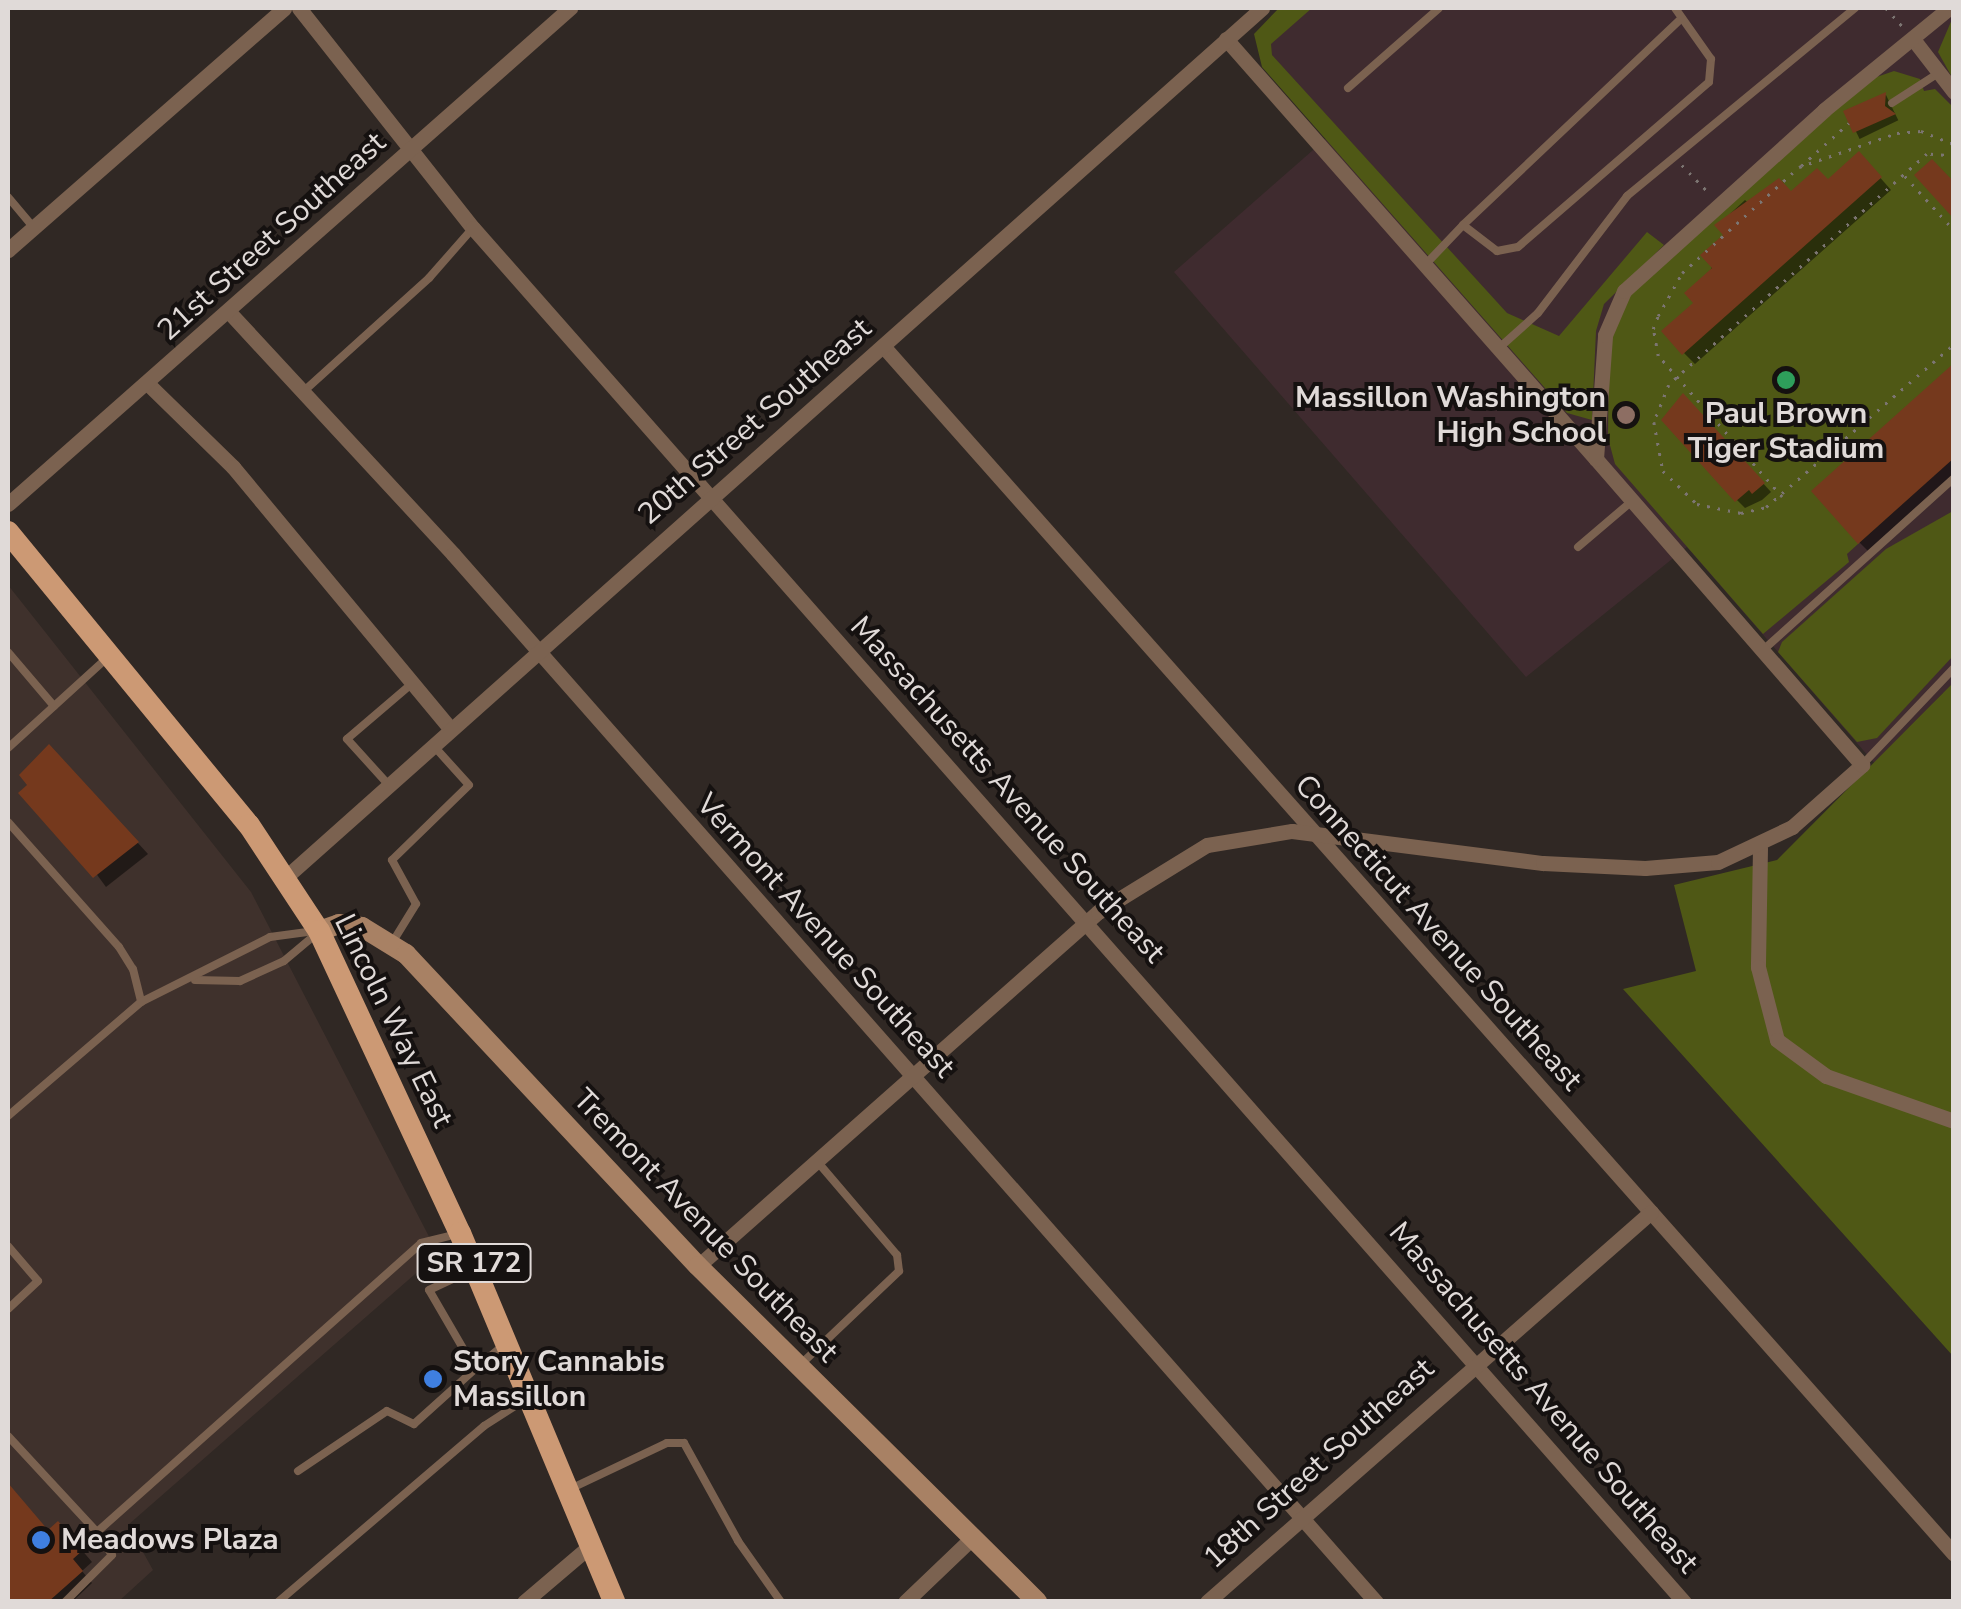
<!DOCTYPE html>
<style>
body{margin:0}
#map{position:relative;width:1961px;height:1609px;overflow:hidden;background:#302824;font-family:"Nunito Sans",sans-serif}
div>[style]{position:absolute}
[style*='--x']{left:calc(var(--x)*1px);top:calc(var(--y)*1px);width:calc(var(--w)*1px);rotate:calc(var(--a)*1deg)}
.built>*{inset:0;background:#3f312c}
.education>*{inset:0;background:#3f2b2f}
.green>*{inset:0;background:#4f5815}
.shadow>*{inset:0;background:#0007;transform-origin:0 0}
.building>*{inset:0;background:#75391d}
.path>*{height:2.5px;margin-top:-1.25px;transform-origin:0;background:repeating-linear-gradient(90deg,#7c7572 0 2.5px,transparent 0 10.5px)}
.lane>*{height:8px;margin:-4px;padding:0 4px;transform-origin:4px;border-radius:4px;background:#7b6250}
.street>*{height:15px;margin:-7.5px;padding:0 7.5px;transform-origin:7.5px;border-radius:7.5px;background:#7b6250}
.secondary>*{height:20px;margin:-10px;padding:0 10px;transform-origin:10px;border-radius:10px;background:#a88164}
.primary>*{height:22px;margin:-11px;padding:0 11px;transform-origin:11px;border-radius:11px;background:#cc9974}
.dots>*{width:28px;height:28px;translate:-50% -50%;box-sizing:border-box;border:5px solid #151110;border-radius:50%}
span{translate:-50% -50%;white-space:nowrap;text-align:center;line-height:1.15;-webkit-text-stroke:8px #151110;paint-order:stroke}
.shield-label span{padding:2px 8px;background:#151110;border:2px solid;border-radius:8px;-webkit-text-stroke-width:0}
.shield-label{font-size:28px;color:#e0dad8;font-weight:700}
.street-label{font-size:30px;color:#e0dad8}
.poi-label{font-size:30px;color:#e0dad8;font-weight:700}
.right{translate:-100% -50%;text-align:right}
.left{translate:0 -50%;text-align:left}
.frame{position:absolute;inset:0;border:10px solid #e0dad8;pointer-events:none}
</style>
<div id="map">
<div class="built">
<i style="clip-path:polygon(8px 585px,251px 892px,438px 1254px,128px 1525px,153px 1570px,119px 1601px,8px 1601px)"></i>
</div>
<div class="education">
<i style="clip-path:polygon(1302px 8px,1953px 8px,1953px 703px,1943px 693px,1876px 765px,1687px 547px,1526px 677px,1174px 272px,1337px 129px,1261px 44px)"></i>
</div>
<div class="green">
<i style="clip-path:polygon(1279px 8px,1312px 8px,1271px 44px,1272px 55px,1507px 313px,1559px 336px,1647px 232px,1664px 245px,1604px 304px,1596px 331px,1592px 420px,1567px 413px,1262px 67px,1254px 34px)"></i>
<i style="clip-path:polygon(1953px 17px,1953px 79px,1938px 52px)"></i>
<i style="clip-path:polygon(1894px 71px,1920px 79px,1924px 91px,1935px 89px,1953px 107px,1953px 458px,1847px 554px,1849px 562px,1763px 634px,1615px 464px,1608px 438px,1609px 338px,1626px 299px,1868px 80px)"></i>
<i style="clip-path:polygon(1953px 511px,1953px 656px,1877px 738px,1857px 742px,1778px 652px,1782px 642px,1886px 549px)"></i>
<i style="clip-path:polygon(1953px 683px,1953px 1356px,1623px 989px,1696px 971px,1674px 885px,1777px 860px)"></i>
</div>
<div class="shadow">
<i style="left:1886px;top:95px;width:28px;height:43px;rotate:64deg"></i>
<i style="clip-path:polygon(1870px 166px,1891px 190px,1695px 364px,1684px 353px,1696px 303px,1726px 235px,1718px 225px,1745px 200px,1752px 206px)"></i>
<i style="clip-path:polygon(1954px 366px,1954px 478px,1870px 553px,1859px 542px)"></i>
<i style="clip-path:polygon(1691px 404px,1771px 492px,1762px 500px,1745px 508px,1737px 500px)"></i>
<i style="clip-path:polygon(60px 758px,148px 854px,106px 887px,31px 785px)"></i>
<i style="clip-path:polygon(8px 1485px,48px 1532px,69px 1535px,92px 1562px,82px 1571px,92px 1583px,72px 1602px,8px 1602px)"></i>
</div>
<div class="building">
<i style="clip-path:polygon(1886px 92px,1885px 106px,1896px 114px,1853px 133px,1843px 111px)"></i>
<i style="clip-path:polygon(1859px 151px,1882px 177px,1682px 355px,1661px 331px,1693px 303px,1684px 293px,1712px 268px,1700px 255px,1723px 235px,1714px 225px,1779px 178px,1791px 191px,1817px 168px,1828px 179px)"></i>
<i style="clip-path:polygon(1932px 159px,1954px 182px,1954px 219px,1914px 175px)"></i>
<i style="clip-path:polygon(1954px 363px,1954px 458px,1858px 544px,1811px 491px)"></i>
<i style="clip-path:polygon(1683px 393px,1765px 483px,1752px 494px,1749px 490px,1735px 502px,1661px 420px)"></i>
<i style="clip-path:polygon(49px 744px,139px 842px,93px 878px,18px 793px,27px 785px,19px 775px)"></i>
<i style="clip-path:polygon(8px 1483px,48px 1530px,58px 1521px,83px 1550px,73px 1559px,83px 1571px,48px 1602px,8px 1602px)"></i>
</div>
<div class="path">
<i style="--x:1886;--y:8;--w:24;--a:48"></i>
<i style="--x:1954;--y:156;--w:27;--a:-176"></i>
<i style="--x:1927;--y:154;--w:346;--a:138.2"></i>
<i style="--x:1669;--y:385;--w:40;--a:112"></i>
<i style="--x:1654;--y:422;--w:50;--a:79.6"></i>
<i style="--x:1663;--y:471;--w:47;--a:44.1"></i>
<i style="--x:1697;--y:504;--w:45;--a:11.6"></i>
<i style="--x:1741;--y:513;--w:26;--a:-13"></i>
<i style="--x:1766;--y:507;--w:249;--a:-40.9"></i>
<i style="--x:1682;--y:165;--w:37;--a:46"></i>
<i style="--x:1801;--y:166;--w:64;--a:-41.9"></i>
<i style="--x:1905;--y:176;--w:73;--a:47.8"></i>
<i style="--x:1953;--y:458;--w:1;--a:0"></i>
<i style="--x:1782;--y:497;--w:188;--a:-131.3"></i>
<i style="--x:1658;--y:356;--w:27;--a:-100"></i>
<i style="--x:1653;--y:329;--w:14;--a:-69"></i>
<i style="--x:1658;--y:316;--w:49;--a:-60.8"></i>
<i style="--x:1682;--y:273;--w:158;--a:-42.2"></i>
<i style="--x:1799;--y:167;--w:104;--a:-19.1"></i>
<i style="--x:1897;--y:133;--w:24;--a:-5"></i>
<i style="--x:1921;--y:131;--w:35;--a:22"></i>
</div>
<div class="lane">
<i style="--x:1348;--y:88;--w:121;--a:-41.3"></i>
<i style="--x:1892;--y:103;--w:54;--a:-32.8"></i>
<i style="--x:8;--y:197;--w:39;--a:50"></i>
<i style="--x:1463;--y:225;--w:301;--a:-43.4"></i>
<i style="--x:1424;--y:266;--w:57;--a:-46.4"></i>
<i style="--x:1463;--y:225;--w:43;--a:37.4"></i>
<i style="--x:1497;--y:251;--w:21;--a:-11"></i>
<i style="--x:1518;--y:247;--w:252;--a:-40.8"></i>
<i style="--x:1709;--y:82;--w:23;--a:-85"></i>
<i style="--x:1711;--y:59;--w:62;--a:-125.2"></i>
<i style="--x:1499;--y:348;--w:52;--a:-41.9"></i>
<i style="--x:1538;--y:313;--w:147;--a:-52.7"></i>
<i style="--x:1627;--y:196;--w:296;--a:-39.5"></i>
<i style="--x:304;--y:391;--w:169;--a:-42.1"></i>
<i style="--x:429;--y:278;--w:67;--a:-48.7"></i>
<i style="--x:1578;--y:547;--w:71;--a:-40.4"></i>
<i style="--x:1762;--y:651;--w:258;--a:-42"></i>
<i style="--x:8;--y:652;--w:71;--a:49.6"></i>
<i style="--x:8;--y:748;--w:135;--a:-42.3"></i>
<i style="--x:1862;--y:765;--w:134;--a:-46.5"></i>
<i style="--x:386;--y:782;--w:58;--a:-132.2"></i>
<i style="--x:347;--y:739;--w:82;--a:-40.5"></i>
<i style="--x:8;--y:822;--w:167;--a:48.4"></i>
<i style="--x:119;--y:947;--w:26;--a:58"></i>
<i style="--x:133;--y:969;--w:34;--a:76"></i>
<i style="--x:392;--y:943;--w:46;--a:-58.4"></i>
<i style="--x:416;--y:904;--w:50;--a:-118.6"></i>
<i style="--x:392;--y:860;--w:107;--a:-44.2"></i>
<i style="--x:469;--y:785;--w:55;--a:-132.1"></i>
<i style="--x:195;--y:980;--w:45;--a:1.3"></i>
<i style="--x:240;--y:981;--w:48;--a:-24.4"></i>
<i style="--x:284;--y:961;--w:40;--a:-40"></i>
<i style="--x:8;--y:1116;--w:175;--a:-40.6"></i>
<i style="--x:141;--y:1002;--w:144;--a:-26.7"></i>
<i style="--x:270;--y:937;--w:45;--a:-7.6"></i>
<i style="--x:8;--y:1246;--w:46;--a:49.4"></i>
<i style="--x:38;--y:1281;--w:41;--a:137"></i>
<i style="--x:799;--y:1366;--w:138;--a:-43.5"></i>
<i style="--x:899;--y:1271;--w:16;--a:-97"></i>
<i style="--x:897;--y:1255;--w:125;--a:-130.5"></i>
<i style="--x:475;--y:1369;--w:35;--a:-40"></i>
<i style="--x:8;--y:1436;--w:131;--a:47.2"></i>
<i style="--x:97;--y:1532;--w:434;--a:-41.7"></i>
<i style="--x:421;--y:1243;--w:36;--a:-14"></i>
<i style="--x:298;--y:1471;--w:107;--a:-34"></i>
<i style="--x:387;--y:1411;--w:30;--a:26"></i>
<i style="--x:414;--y:1424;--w:82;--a:-42"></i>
<i style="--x:475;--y:1369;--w:91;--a:-120.2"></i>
<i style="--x:429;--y:1290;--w:47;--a:-24.9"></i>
<i style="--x:570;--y:1489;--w:107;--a:-25.4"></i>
<i style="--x:667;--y:1443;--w:17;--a:0"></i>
<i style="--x:684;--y:1443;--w:112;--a:61.1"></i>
<i style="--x:738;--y:1541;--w:75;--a:54.8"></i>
<i style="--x:65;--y:1602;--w:66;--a:-45"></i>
<i style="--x:112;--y:1555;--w:27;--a:-123"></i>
<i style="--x:278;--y:1602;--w:271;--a:-40.5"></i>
<i style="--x:484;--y:1426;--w:50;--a:-32.7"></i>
</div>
<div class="street">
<i style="--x:299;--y:8;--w:280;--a:51.7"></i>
<i style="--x:473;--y:228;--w:1832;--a:48.61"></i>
<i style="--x:1226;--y:39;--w:560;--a:48.62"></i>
<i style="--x:1913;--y:39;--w:67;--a:52.3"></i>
<i style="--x:8;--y:250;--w:367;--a:-41.2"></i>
<i style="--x:229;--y:312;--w:330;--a:47.2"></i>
<i style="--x:453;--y:554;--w:1397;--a:48.63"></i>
<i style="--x:883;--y:346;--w:1614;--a:48.44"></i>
<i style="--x:148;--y:384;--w:119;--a:44.3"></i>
<i style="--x:233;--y:467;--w:338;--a:50.3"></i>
<i style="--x:8;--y:504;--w:750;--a:-41.43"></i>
<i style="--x:1760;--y:848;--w:119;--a:91"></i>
<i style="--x:1758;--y:967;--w:75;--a:75.4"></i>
<i style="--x:1777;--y:1040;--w:61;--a:36.3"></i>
<i style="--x:1826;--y:1076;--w:136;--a:19.4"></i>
<i style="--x:286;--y:877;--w:1307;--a:-41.68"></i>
<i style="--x:698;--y:1266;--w:534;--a:-41.51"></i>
<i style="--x:1098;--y:912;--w:128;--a:-31.6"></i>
<i style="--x:1207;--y:845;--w:86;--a:-9.4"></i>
<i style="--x:1292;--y:831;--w:253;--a:7.3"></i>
<i style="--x:1543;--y:863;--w:102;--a:2.8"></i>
<i style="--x:1645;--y:868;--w:73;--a:-4.7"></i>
<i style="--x:1718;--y:862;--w:82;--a:-25.3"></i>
<i style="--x:1792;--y:827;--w:94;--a:-41.5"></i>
<i style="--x:1862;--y:765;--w:405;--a:-131"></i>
<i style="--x:1596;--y:459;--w:124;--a:-85.8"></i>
<i style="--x:1605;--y:335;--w:48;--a:-66.6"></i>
<i style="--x:1624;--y:291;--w:270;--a:-42.1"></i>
<i style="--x:1824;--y:110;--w:161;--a:-39.2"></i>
<i style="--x:524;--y:1602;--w:88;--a:-40.4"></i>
<i style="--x:905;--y:1602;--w:93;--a:-43.7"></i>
<i style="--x:1207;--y:1602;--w:591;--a:-41.3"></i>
</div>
<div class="secondary">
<i style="--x:319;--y:931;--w:21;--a:-19"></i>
<i style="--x:339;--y:924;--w:23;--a:7"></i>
<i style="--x:362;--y:927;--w:52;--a:31.5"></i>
<i style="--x:406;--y:954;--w:427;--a:46.9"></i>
<i style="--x:698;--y:1266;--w:477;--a:44.7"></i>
</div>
<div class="primary">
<i style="--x:8;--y:532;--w:379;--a:50.6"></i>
<i style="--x:249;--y:825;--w:127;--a:56.6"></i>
<i style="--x:319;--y:931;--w:333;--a:65"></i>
<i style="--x:460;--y:1233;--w:400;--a:67.3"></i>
</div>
<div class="dots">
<i style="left:1786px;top:380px;background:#2e9e5b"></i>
<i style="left:1626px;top:415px;background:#8d6e63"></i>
<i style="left:433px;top:1379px;background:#3f7fe0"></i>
<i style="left:41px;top:1540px;background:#3f7fe0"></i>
</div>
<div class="shield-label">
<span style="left:474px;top:1263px">SR 172</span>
</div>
<div class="street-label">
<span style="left:272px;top:237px;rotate:-42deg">21st Street Southeast</span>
<span style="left:755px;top:422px;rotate:-41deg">20th Street Southeast</span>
<span style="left:1007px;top:790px;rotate:48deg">Massachusetts Avenue Southeast</span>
<span style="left:1438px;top:933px;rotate:48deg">Connecticut Avenue Southeast</span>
<span style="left:825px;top:936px;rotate:48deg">Vermont Avenue Southeast</span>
<span style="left:393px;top:1021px;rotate:64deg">Lincoln Way East</span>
<span style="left:705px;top:1226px;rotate:46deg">Tremont Avenue Southeast</span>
<span style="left:1543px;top:1398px;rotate:49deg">Massachusetts Avenue Southeast</span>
<span style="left:1319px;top:1464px;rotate:-42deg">18th Street Southeast</span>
</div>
<div class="poi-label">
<span class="right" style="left:1606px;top:415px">Massillon Washington<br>High School</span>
<span style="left:1786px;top:431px">Paul Brown<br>Tiger Stadium</span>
<span class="left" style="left:453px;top:1379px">Story Cannabis<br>Massillon</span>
<span class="left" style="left:61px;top:1540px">Meadows Plaza</span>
</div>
<div class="frame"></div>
</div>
